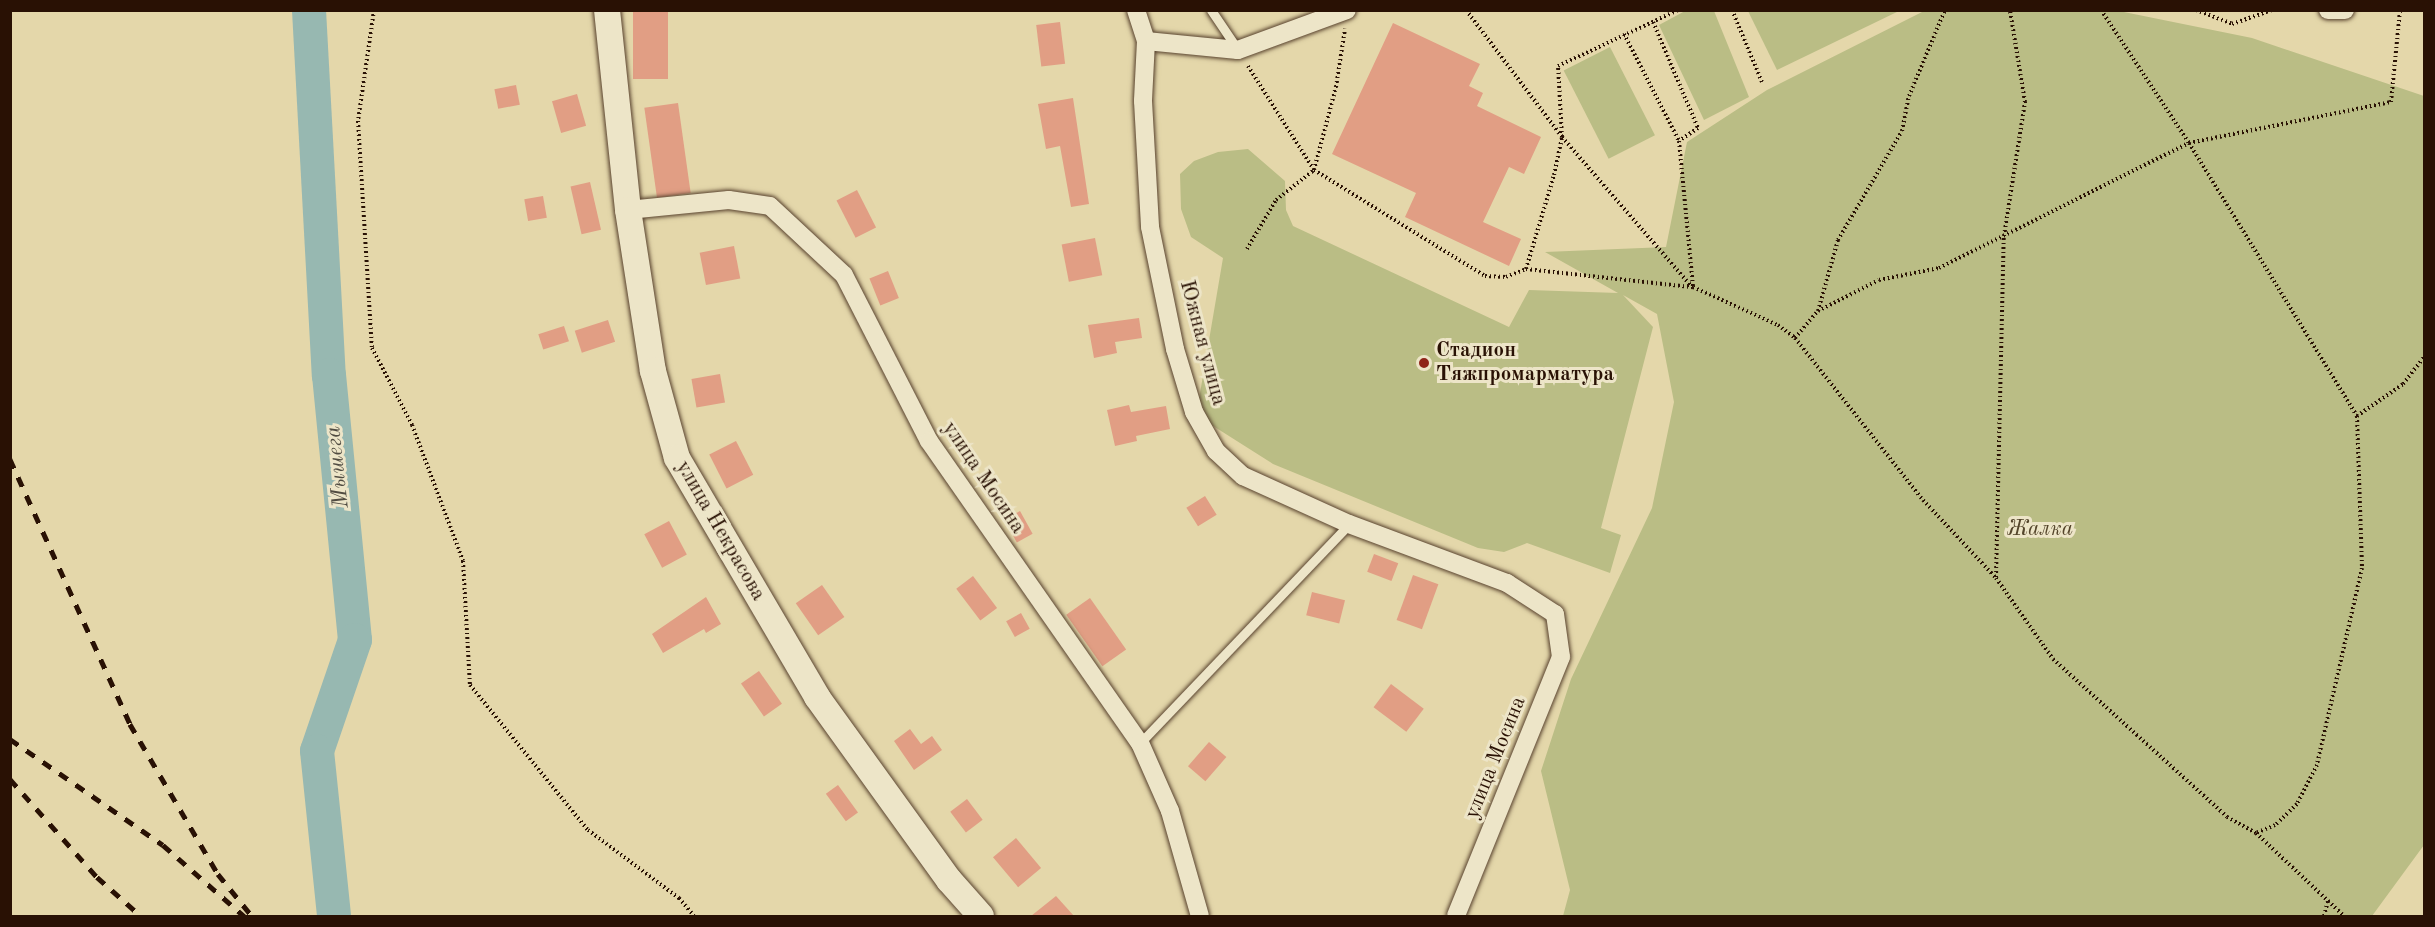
<!DOCTYPE html>
<meta charset="utf-8">
<style>
body{margin:0}
#map{position:relative;width:2435px;height:927px;overflow:hidden;background:#e4d7aa;font-family:"Old Standard TT",serif}
div>[style]{position:absolute}
[style*='--x']{left:calc(var(--x)*1px);top:calc(var(--y)*1px);width:calc(var(--w)*1px);rotate:calc(var(--a)*1deg)}
.green>*{inset:0;background:#babd85;transform-origin:0 0}
.river>*{height:34px;margin:-17px;padding:0 17px;transform-origin:17px;border-radius:17px;background:#97b8b1}
.building>*{inset:0;background:#e19e84;transform-origin:0 0}
.path>*{height:4px;margin-top:-2px;transform-origin:0;background:repeating-linear-gradient(90deg,#291104 0 1.5px,transparent 0 4.5px)}
.roads{filter:drop-shadow(0 0 2px #58422e) drop-shadow(0 0 2px #58422e)}
.lane>*{height:9px;margin:-4.5px;padding:0 4.5px;transform-origin:4.5px;border-radius:4.5px;background:#ede5c8}
.street>*{height:18px;margin:-9px;padding:0 9px;transform-origin:9px;border-radius:9px;background:#ede5c8}
.secondary>*{height:26px;margin:-13px;padding:0 13px;transform-origin:13px;border-radius:13px;background:#ede5c8}
.rail>*{height:4.5px;margin-top:-2.25px;transform-origin:0;background:repeating-linear-gradient(90deg,#291104 0 10px,transparent 0 20px)}
.dots>*{width:16px;height:16px;translate:-50% -50%;box-sizing:border-box;border:3px solid #ede5c8;border-radius:50%}
span{translate:-50% -50%;white-space:nowrap;text-align:center;line-height:1.15;-webkit-text-stroke:6px #ede5c8;paint-order:stroke}
.street-label{font-size:21px;color:#291104}
.poi-label{font-size:21px;color:#291104;font-weight:700}
.left{translate:0 -50%;text-align:left}
.park-label{font-size:21px;color:#54452b;font-style:italic}
.water-label{font-size:22px;color:#504b41;font-style:italic}
.frame{position:absolute;inset:0;border:12px solid #291104;pointer-events:none}
</style>
<div id="map">
<div class="green">
<i style="clip-path:polygon(1685px 11px,1714px 11px,1749px 97px,1704px 120px,1659px 25px)"></i>
<i style="clip-path:polygon(1748px 11px,1899px 11px,1777px 70px)"></i>
<i style="clip-path:polygon(1924px 11px,2119px 11px,2252px 38px,2424px 96px,2424px 845px,2372px 916px,1563px 916px,1570px 890px,1541px 771px,1571px 679px,1652px 508px,1674px 402px,1657px 314px,1623px 295px,1653px 327px,1601px 528px,1621px 535px,1610px 573px,1527px 543px,1504px 552px,1478px 548px,1273px 464px,1210px 424px,1199px 399px,1223px 258px,1191px 237px,1181px 209px,1180px 174px,1194px 161px,1218px 152px,1248px 149px,1285px 181px,1286px 210px,1293px 226px,1509px 327px,1529px 290px,1618px 293px,1545px 252px,1666px 247px,1687px 142px,1767px 90px)"></i>
<i style="left:1610px;top:47px;width:99px;height:52px;rotate:63deg"></i>
</div>
<div class="river">
<i style="--x:309;--y:10;--w:366;--a:86.9"></i>
<i style="--x:329;--y:375;--w:266;--a:84.4"></i>
<i style="--x:355;--y:640;--w:117;--a:108.9"></i>
<i style="--x:317;--y:751;--w:166;--a:84.1"></i>
</div>
<div class="building">
<i style="left:633px;top:10px;width:35px;height:69px"></i>
<i style="left:1060px;top:22px;width:42px;height:24px;rotate:83deg"></i>
<i style="clip-path:polygon(1393px 23px,1480px 64px,1469px 86px,1483px 93px,1477px 106px,1541px 137px,1524px 174px,1509px 167px,1483px 222px,1521px 239px,1509px 266px,1405px 217px,1416px 193px,1332px 154px)"></i>
<i style="left:516px;top:85px;width:20px;height:22px;rotate:79deg"></i>
<i style="left:577px;top:94px;width:33px;height:26px;rotate:74deg"></i>
<i style="clip-path:polygon(1073px 98px,1089px 204px,1071px 207px,1060px 146px,1046px 149px,1038px 104px)"></i>
<i style="left:678px;top:103px;width:91px;height:34px;rotate:82deg"></i>
<i style="left:590px;top:182px;width:49px;height:20px;rotate:77deg"></i>
<i style="left:857px;top:190px;width:42px;height:23px;rotate:63deg"></i>
<i style="left:543px;top:196px;width:22px;height:19px;rotate:80deg"></i>
<i style="left:1095px;top:238px;width:38px;height:34px;rotate:79deg"></i>
<i style="left:734px;top:246px;width:33px;height:35px;rotate:79deg"></i>
<i style="left:888px;top:271px;width:29px;height:20px;rotate:68deg"></i>
<i style="clip-path:polygon(1139px 318px,1142px 338px,1115px 342px,1117px 353px,1094px 358px,1088px 325px)"></i>
<i style="left:608px;top:320px;width:23px;height:35px;rotate:72deg"></i>
<i style="left:564px;top:326px;width:16px;height:27px;rotate:72deg"></i>
<i style="left:720px;top:374px;width:29px;height:29px;rotate:80deg"></i>
<i style="clip-path:polygon(1129px 405px,1131px 412px,1166px 406px,1170px 429px,1136px 436px,1137px 441px,1115px 446px,1107px 410px)"></i>
<i style="left:736px;top:441px;width:38px;height:30px;rotate:63deg"></i>
<i style="left:1205px;top:496px;width:22px;height:22px;rotate:58deg"></i>
<i style="left:1020px;top:511px;width:26px;height:18px;rotate:61deg"></i>
<i style="left:669px;top:521px;width:38px;height:28px;rotate:62deg"></i>
<i style="left:1374px;top:554px;width:26px;height:19px;rotate:21deg"></i>
<i style="left:1413px;top:575px;width:27px;height:48px;rotate:20deg"></i>
<i style="left:973px;top:576px;width:40px;height:21px;rotate:53deg"></i>
<i style="left:822px;top:585px;width:39px;height:32px;rotate:55deg"></i>
<i style="left:1312px;top:592px;width:34px;height:24px;rotate:14deg"></i>
<i style="clip-path:polygon(706px 597px,721px 624px,706px 633px,704px 629px,663px 653px,652px 634px)"></i>
<i style="left:1090px;top:598px;width:63px;height:29px;rotate:55deg"></i>
<i style="left:1021px;top:613px;width:18px;height:17px;rotate:61deg"></i>
<i style="left:759px;top:671px;width:40px;height:22px;rotate:55deg"></i>
<i style="left:1391px;top:684px;width:41px;height:29px;rotate:37deg"></i>
<i style="clip-path:polygon(910px 729px,921px 744px,932px 736px,942px 750px,914px 770px,894px 741px)"></i>
<i style="left:1209px;top:742px;width:23px;height:32px;rotate:41deg"></i>
<i style="left:838px;top:785px;width:34px;height:15px;rotate:54deg"></i>
<i style="left:967px;top:799px;width:26px;height:21px;rotate:53deg"></i>
<i style="left:1016px;top:838px;width:39px;height:30px;rotate:50deg"></i>
<i style="clip-path:polygon(1056px 896px,1074px 916px,1031px 916px)"></i>
</div>
<div class="path">
<i style="--x:374;--y:10;--w:112;--a:98.2"></i>
<i style="--x:358;--y:121;--w:227;--a:86.5"></i>
<i style="--x:372;--y:348;--w:87;--a:62.5"></i>
<i style="--x:412;--y:425;--w:145;--a:69.4"></i>
<i style="--x:463;--y:561;--w:124;--a:86.8"></i>
<i style="--x:470;--y:685;--w:187;--a:50.9"></i>
<i style="--x:588;--y:830;--w:114;--a:36.8"></i>
<i style="--x:679;--y:898;--w:23;--a:50"></i>
<i style="--x:1466;--y:10;--w:159;--a:52.9"></i>
<i style="--x:1562;--y:137;--w:198;--a:49.1"></i>
<i style="--x:1732;--y:10;--w:78;--a:67.4"></i>
<i style="--x:2101;--y:10;--w:159;--a:56.5"></i>
<i style="--x:2189;--y:143;--w:321;--a:58.4"></i>
<i style="--x:2357;--y:416;--w:152;--a:88.1"></i>
<i style="--x:2362;--y:568;--w:202;--a:102.9"></i>
<i style="--x:2317;--y:765;--w:44;--a:117.1"></i>
<i style="--x:2297;--y:804;--w:30;--a:136"></i>
<i style="--x:2275;--y:825;--w:21;--a:157"></i>
<i style="--x:2196;--y:10;--w:39;--a:21"></i>
<i style="--x:2232;--y:24;--w:42;--a:-19.3"></i>
<i style="--x:1653;--y:22;--w:115;--a:67"></i>
<i style="--x:1698;--y:128;--w:23;--a:146"></i>
<i style="--x:1679;--y:141;--w:147;--a:84.5"></i>
<i style="--x:1624;--y:34;--w:120;--a:62.8"></i>
<i style="--x:1248;--y:66;--w:123;--a:57.6"></i>
<i style="--x:1314;--y:170;--w:201;--a:31.8"></i>
<i style="--x:1485;--y:276;--w:21;--a:3"></i>
<i style="--x:1506;--y:277;--w:22;--a:-22"></i>
<i style="--x:1526;--y:269;--w:98;--a:-73.4"></i>
<i style="--x:1554;--y:175;--w:39;--a:-78"></i>
<i style="--x:1562;--y:137;--w:71;--a:-93.2"></i>
<i style="--x:1558;--y:66;--w:132;--a:-25"></i>
<i style="--x:1247;--y:249;--w:57;--a:-59.4"></i>
<i style="--x:1276;--y:200;--w:48;--a:-38.3"></i>
<i style="--x:1314;--y:170;--w:86;--a:-75.2"></i>
<i style="--x:1336;--y:87;--w:59;--a:-81.2"></i>
<i style="--x:1526;--y:269;--w:168;--a:6.2"></i>
<i style="--x:1693;--y:287;--w:93;--a:24.1"></i>
<i style="--x:1778;--y:325;--w:21;--a:37"></i>
<i style="--x:1795;--y:338;--w:206;--a:51.7"></i>
<i style="--x:1923;--y:500;--w:107;--a:46.9"></i>
<i style="--x:1996;--y:578;--w:99;--a:54.9"></i>
<i style="--x:2053;--y:659;--w:235;--a:42.2"></i>
<i style="--x:2227;--y:817;--w:33;--a:29"></i>
<i style="--x:2256;--y:833;--w:121;--a:43.3"></i>
<i style="--x:1818;--y:311;--w:68;--a:-26.9"></i>
<i style="--x:1879;--y:280;--w:61;--a:-11.3"></i>
<i style="--x:1939;--y:268;--w:280;--a:-26.6"></i>
<i style="--x:2189;--y:143;--w:206;--a:-11.5"></i>
<i style="--x:2391;--y:102;--w:92;--a:-84.4"></i>
<i style="--x:1795;--y:338;--w:35;--a:-50"></i>
<i style="--x:1818;--y:311;--w:74;--a:-74.3"></i>
<i style="--x:1838;--y:240;--w:126;--a:-59.6"></i>
<i style="--x:1902;--y:131;--w:36;--a:-79"></i>
<i style="--x:1909;--y:96;--w:93;--a:-67.3"></i>
<i style="--x:2357;--y:416;--w:56;--a:-34.8"></i>
<i style="--x:2403;--y:384;--w:34;--a:-52"></i>
<i style="--x:1996;--y:577;--w:341;--a:-88.7"></i>
<i style="--x:2004;--y:236;--w:136;--a:-81.1"></i>
<i style="--x:2025;--y:102;--w:93;--a:-99.3"></i>
<i style="--x:2324;--y:916;--w:16;--a:-75"></i>
</div>
<div class="roads">
<div class="lane">
<i style="--x:1211;--y:10;--w:48;--a:56"></i>
<i style="--x:1140;--y:743;--w:303;--a:-46.3"></i>
</div>
<div class="street">
<i style="--x:1136;--y:10;--w:33;--a:72"></i>
<i style="--x:1146;--y:41;--w:60;--a:92.9"></i>
<i style="--x:1143;--y:101;--w:126;--a:86.8"></i>
<i style="--x:1150;--y:227;--w:125;--a:78.4"></i>
<i style="--x:1175;--y:349;--w:66;--a:73.2"></i>
<i style="--x:1194;--y:412;--w:45;--a:60.6"></i>
<i style="--x:1216;--y:451;--w:37;--a:43"></i>
<i style="--x:1243;--y:476;--w:116;--a:24.4"></i>
<i style="--x:1349;--y:524;--w:169;--a:20.5"></i>
<i style="--x:1507;--y:583;--w:57;--a:32.9"></i>
<i style="--x:1555;--y:614;--w:43;--a:82.1"></i>
<i style="--x:1561;--y:657;--w:279;--a:112.1"></i>
<i style="--x:2328;--y:10;--w:17;--a:0"></i>
<i style="--x:1146;--y:41;--w:92;--a:5.6"></i>
<i style="--x:1238;--y:50;--w:116;--a:-20.2"></i>
<i style="--x:628;--y:210;--w:101;--a:-5.7"></i>
<i style="--x:729;--y:200;--w:41;--a:8.3"></i>
<i style="--x:770;--y:206;--w:101;--a:43"></i>
<i style="--x:844;--y:275;--w:186;--a:62.9"></i>
<i style="--x:929;--y:441;--w:368;--a:55.1"></i>
<i style="--x:1140;--y:743;--w:74;--a:66.2"></i>
<i style="--x:1170;--y:811;--w:109;--a:74.1"></i>
</div>
<div class="secondary">
<i style="--x:607;--y:10;--w:201;--a:84"></i>
<i style="--x:628;--y:210;--w:163;--a:81.2"></i>
<i style="--x:653;--y:371;--w:90;--a:74.6"></i>
<i style="--x:677;--y:458;--w:277;--a:59.6"></i>
<i style="--x:817;--y:697;--w:226;--a:54.2"></i>
<i style="--x:949;--y:880;--w:48;--a:48.4"></i>
</div>
</div>
<div class="rail">
<i style="--x:10;--y:459;--w:291;--a:65.6"></i>
<i style="--x:130;--y:724;--w:174;--a:59.6"></i>
<i style="--x:218;--y:874;--w:54;--a:51"></i>
<i style="--x:10;--y:739;--w:186;--a:34.7"></i>
<i style="--x:163;--y:845;--w:108;--a:41.2"></i>
<i style="--x:10;--y:779;--w:131;--a:48.4"></i>
<i style="--x:97;--y:877;--w:59;--a:41.6"></i>
</div>
<div class="dots">
<i style="left:1424px;top:363px;background:#8f2418"></i>
</div>
<div class="street-label">
<span style="left:1202px;top:343px;rotate:75deg">Южная улица</span>
<span style="left:983px;top:478px;rotate:56deg">улица Мосина</span>
<span style="left:720px;top:531px;rotate:60deg">улица Некрасова</span>
<span style="left:1496px;top:758px;rotate:-68deg">улица Мосина</span>
</div>
<div class="poi-label">
<span class="left" style="left:1436px;top:363px">Стадион<br>Тяжпромарматура</span>
</div>
<div class="park-label">
<span style="left:2040px;top:530px">Жалка</span>
</div>
<div class="water-label">
<span style="left:338px;top:467px;rotate:-96deg">Мышега</span>
</div>
<div class="frame"></div>
</div>
